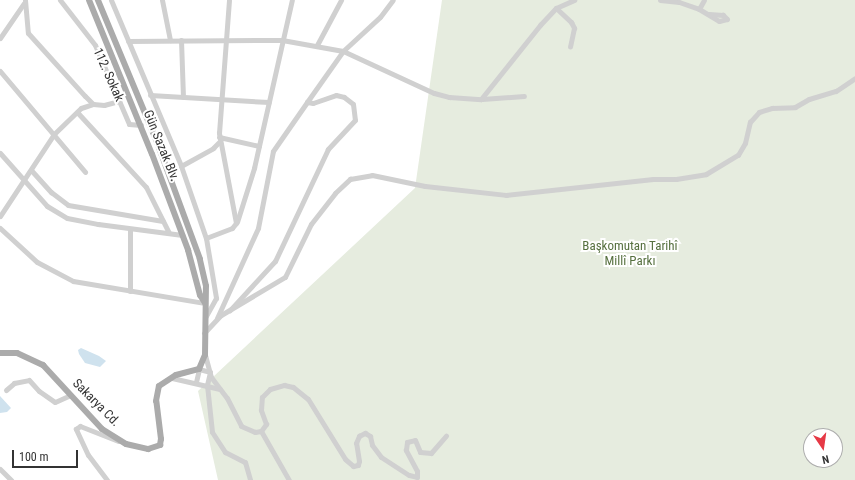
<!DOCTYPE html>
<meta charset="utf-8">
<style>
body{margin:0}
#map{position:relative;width:855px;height:480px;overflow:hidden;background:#fff;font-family:"Roboto Condensed",sans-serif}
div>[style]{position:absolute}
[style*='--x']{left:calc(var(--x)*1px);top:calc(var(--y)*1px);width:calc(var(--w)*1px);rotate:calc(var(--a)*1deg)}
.green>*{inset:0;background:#e6ecdf}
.water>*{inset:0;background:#cfe2ee}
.minor>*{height:5px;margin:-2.5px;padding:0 2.5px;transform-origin:2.5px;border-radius:2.5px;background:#d0d0d0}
.major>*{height:6px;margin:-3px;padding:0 3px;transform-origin:3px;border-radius:3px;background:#ababab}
span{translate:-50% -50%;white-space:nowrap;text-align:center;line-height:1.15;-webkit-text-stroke:4px #fff;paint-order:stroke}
.street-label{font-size:13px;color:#333}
.park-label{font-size:13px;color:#56703f}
.north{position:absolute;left:803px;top:428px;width:40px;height:40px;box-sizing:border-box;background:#fff;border:1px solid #adadad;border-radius:50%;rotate:167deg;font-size:11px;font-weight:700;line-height:16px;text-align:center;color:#333}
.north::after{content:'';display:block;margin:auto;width:14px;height:18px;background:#e63946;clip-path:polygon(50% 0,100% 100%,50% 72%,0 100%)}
.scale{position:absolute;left:12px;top:450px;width:66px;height:18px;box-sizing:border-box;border:2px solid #333;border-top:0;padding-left:5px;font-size:12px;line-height:14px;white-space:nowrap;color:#333;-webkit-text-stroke:3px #fff;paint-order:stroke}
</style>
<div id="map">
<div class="green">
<i style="clip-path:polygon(evenodd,442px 0,855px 0,855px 480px,218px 480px,198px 391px,415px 188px,442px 0,811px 436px,835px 436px,835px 460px,811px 460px,811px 436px)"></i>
</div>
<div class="water">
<i style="clip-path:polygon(81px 348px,99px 356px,106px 361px,100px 367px,85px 363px,79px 354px,78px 350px)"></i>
<i style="clip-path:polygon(0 396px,11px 408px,7px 412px,0 413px)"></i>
</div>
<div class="minor">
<i style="--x:25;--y:0;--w:33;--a:85"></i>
<i style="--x:28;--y:33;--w:85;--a:47.9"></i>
<i style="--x:85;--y:96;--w:11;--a:45"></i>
<i style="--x:93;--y:104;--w:11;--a:5"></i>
<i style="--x:104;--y:105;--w:16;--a:-15"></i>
<i style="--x:60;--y:0;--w:57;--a:52.1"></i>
<i style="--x:95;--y:45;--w:86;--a:66.7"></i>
<i style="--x:129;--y:124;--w:12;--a:5"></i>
<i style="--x:111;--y:0;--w:180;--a:67.1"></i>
<i style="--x:181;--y:166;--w:76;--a:70.9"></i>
<i style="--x:206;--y:238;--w:61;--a:80.5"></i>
<i style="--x:216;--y:298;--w:21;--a:119"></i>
<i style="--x:162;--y:0;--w:41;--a:78.7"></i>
<i style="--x:660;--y:0;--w:19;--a:6"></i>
<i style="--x:679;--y:2;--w:21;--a:19"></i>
<i style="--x:699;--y:9;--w:23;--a:31"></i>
<i style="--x:719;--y:21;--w:8;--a:-14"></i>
<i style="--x:727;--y:19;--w:6;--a:-135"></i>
<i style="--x:723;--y:15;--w:14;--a:-176"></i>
<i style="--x:556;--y:8;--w:21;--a:43"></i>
<i style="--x:571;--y:22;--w:7;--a:63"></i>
<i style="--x:574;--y:28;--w:19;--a:102"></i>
<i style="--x:699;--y:9;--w:10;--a:-61"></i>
<i style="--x:0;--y:38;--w:42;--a:-55.6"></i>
<i style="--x:181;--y:40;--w:57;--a:88"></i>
<i style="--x:128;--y:41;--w:154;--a:-0.4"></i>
<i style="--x:282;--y:40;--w:62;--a:10.2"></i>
<i style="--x:343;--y:51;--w:50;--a:-42.6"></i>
<i style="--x:380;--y:17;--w:21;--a:-53"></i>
<i style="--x:317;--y:45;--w:51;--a:-61.9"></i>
<i style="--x:0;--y:71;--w:132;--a:49.9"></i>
<i style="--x:150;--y:95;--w:119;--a:3.4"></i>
<i style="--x:482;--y:99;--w:42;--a:-4.1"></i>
<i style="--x:307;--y:102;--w:62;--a:-54.8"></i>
<i style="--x:343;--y:51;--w:100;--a:24.8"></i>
<i style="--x:434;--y:93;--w:16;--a:15"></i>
<i style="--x:449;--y:97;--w:32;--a:4"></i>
<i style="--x:481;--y:99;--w:95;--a:-51.4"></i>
<i style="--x:540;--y:25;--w:23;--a:-47"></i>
<i style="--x:556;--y:8;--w:20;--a:-24"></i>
<i style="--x:77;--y:112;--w:102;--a:47.4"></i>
<i style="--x:146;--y:187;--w:51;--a:63.4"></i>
<i style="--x:219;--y:137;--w:41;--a:12.7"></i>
<i style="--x:0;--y:153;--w:71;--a:48.4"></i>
<i style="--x:47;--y:206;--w:23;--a:31"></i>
<i style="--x:67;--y:218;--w:32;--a:11"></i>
<i style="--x:98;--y:224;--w:85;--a:7.5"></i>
<i style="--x:181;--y:166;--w:37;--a:-29"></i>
<i style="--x:213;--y:148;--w:10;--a:-45"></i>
<i style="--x:31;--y:170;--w:30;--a:48"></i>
<i style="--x:51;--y:192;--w:21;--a:37"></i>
<i style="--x:68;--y:205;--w:96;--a:9.6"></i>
<i style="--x:0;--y:216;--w:98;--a:-56.6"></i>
<i style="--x:54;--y:134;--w:37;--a:-44"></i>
<i style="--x:81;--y:108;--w:13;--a:-18"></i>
<i style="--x:237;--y:222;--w:57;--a:-72.5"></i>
<i style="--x:254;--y:168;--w:172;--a:-77.3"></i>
<i style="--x:0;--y:228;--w:50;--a:42.6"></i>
<i style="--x:37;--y:262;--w:41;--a:27.8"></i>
<i style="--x:73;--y:281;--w:134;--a:9.5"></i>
<i style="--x:130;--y:229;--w:62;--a:90"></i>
<i style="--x:206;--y:238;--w:28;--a:-21"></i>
<i style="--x:232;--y:228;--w:6;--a:-51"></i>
<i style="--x:236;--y:223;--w:92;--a:-100.7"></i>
<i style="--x:219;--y:133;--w:133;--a:-85.7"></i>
<i style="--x:217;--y:318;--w:99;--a:-65.5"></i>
<i style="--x:258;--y:228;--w:78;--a:-79"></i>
<i style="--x:273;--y:151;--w:60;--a:-55.2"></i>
<i style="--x:307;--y:102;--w:6;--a:9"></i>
<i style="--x:313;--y:103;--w:24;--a:-19"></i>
<i style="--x:336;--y:95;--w:8;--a:14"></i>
<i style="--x:344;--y:97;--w:11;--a:38"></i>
<i style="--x:353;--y:104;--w:16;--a:83"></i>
<i style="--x:355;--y:120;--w:40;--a:133"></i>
<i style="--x:328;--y:149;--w:124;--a:115.3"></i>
<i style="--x:275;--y:261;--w:67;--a:132.6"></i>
<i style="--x:204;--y:333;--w:25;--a:-47"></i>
<i style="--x:221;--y:315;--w:74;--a:-30.7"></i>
<i style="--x:285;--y:277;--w:59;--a:-63.9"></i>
<i style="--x:311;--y:224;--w:39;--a:-52"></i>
<i style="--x:335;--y:193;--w:21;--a:-43"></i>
<i style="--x:350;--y:179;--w:22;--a:-10"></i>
<i style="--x:372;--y:175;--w:54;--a:11.7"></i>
<i style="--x:425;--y:186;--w:81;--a:6.3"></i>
<i style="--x:506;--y:195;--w:148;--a:-6.2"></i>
<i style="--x:653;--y:179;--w:23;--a:0"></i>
<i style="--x:676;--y:179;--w:30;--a:-9"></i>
<i style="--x:706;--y:174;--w:37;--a:-31"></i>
<i style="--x:738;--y:155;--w:14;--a:-60"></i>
<i style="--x:745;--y:143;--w:22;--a:-77"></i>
<i style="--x:750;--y:122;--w:13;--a:-48"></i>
<i style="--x:759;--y:112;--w:14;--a:-17"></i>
<i style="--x:772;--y:108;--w:23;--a:-2"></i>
<i style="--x:795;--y:107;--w:16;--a:-30"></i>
<i style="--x:809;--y:99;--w:28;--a:-17"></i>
<i style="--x:836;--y:91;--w:23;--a:-34"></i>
<i style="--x:205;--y:355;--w:23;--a:75"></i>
<i style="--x:211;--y:377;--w:26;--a:53"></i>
<i style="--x:227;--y:398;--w:31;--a:63"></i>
<i style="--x:241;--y:426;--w:15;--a:23"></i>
<i style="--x:255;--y:432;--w:6;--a:-9"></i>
<i style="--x:172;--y:378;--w:49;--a:12.9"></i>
<i style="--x:196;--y:382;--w:13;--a:-77"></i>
<i style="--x:199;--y:369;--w:11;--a:15"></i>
<i style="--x:210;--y:372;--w:13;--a:103"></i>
<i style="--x:207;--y:385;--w:47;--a:83.9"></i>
<i style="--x:212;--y:432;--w:24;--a:57"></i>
<i style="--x:225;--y:452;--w:22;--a:27"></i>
<i style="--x:245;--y:462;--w:19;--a:74"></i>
<i style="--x:6;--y:390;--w:11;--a:-41"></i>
<i style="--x:14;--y:383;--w:15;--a:-11"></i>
<i style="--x:29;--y:380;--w:15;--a:48"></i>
<i style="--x:39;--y:391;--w:19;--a:35"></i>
<i style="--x:55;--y:402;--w:17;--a:-24"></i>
<i style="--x:261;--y:431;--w:9;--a:-54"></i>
<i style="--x:266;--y:424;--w:15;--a:-110"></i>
<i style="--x:261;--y:410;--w:13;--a:-86"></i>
<i style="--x:262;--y:397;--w:11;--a:-45"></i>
<i style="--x:270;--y:389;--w:15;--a:-16"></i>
<i style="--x:284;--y:385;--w:9;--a:13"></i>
<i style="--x:293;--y:387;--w:19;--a:39"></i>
<i style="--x:308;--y:399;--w:70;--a:58.3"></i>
<i style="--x:345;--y:459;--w:11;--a:41"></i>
<i style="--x:353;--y:466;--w:5;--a:-11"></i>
<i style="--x:358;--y:465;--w:4;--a:-76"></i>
<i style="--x:359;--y:461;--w:18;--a:-99"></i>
<i style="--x:356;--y:443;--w:8;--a:-67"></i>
<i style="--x:359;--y:436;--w:7;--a:-27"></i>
<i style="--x:365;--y:433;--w:6;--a:31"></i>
<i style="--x:370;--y:436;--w:9;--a:77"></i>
<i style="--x:372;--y:445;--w:15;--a:53"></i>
<i style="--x:381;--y:457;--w:33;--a:33"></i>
<i style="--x:409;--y:475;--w:8;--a:14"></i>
<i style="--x:417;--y:477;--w:6;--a:-90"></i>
<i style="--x:417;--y:471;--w:24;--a:-118"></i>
<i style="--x:406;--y:450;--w:8;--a:-83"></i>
<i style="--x:407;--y:442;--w:8;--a:-14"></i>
<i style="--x:415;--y:440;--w:13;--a:67"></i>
<i style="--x:420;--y:452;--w:11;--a:5"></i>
<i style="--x:431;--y:453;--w:23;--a:-49"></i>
<i style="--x:261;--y:431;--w:56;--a:60.3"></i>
<i style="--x:0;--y:469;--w:16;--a:45"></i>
<i style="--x:107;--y:480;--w:31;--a:-127"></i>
<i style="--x:88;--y:455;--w:29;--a:-115"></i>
<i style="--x:76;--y:429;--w:5;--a:-37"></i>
<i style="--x:80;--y:426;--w:41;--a:21.5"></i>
</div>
<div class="major">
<i style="--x:89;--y:0;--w:166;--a:67.8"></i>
<i style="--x:152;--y:154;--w:103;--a:69.4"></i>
<i style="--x:188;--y:250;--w:47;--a:75.1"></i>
<i style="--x:200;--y:295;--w:9;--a:58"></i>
<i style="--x:0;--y:353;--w:17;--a:0"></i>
<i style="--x:17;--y:353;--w:29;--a:25"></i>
<i style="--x:43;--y:365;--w:87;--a:47.3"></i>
<i style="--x:102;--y:429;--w:28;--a:32"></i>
<i style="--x:126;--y:444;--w:23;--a:13"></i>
<i style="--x:148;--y:449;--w:13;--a:-18"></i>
<i style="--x:160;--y:445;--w:6;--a:-81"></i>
<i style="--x:161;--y:439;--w:38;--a:-97"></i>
<i style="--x:156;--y:401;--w:15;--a:-79"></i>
<i style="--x:159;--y:386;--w:20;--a:-33"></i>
<i style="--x:176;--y:375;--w:24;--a:-15"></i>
<i style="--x:199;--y:369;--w:15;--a:-67"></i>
<i style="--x:205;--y:355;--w:69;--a:-89.2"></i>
<i style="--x:206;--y:286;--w:28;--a:-103"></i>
<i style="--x:200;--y:259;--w:125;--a:-110.2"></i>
<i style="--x:157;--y:142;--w:154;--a:-112.6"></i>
</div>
<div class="street-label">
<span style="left:108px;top:75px;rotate:66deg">112. Sokak</span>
<span style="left:161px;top:146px;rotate:68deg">Gün Sazak Blv.</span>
<span style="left:96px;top:403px;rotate:45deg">Sakarya Cd.</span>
</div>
<div class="park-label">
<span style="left:630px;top:254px">Başkomutan Tarihî<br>Millî Parkı</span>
</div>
<div class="north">N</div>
<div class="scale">100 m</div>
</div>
